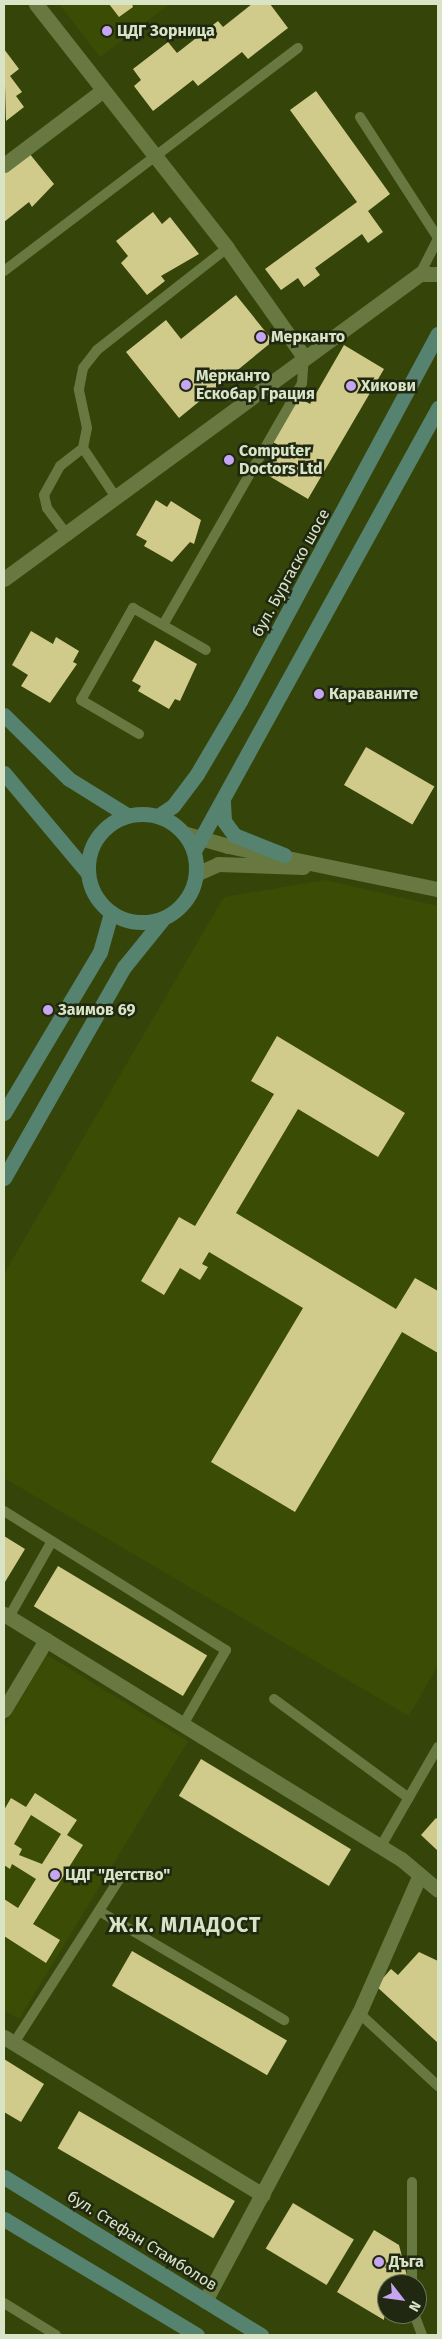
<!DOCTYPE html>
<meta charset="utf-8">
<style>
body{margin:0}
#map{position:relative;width:442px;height:2339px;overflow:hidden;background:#354509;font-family:"Fira Sans",sans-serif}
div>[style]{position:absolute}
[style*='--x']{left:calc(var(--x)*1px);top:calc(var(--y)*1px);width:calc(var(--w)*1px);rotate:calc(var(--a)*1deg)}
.built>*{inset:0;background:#3b4c04}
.building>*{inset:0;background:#d1cb8b;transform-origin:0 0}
.lane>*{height:10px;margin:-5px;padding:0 5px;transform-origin:5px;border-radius:5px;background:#677941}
.street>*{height:15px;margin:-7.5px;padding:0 7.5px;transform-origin:7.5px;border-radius:7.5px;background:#677941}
.secondary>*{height:15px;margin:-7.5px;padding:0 7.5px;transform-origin:7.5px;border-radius:7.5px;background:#568270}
.secondary>.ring{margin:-7.5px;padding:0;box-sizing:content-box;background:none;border:15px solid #568270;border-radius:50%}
.dots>*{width:14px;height:14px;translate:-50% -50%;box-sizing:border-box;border:2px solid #212811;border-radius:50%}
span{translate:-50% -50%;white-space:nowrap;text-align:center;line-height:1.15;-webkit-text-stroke:5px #212811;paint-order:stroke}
.poi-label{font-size:16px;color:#d9e4c6;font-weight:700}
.left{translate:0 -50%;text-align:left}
.street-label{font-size:16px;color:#d9e4c6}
.district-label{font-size:21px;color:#d9e4c6;font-weight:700;letter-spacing:1px}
.frame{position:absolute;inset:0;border:5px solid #d9e4c6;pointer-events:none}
.north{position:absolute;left:377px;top:2274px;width:50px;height:50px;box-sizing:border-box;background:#212811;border:1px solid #6b7359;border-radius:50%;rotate:120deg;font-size:14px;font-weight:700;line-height:20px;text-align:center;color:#d9e4c6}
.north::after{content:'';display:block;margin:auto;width:18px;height:22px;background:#c6a6f0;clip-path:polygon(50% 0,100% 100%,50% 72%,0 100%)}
</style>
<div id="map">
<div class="built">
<i style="clip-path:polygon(59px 4px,170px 4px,100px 57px)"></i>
<i style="clip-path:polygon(325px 880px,438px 906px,438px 1665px,409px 1716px,4px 1478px,4px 1274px,224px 897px)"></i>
<i style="clip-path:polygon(47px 1655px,188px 1741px,19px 2019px,4px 2010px,4px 1727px)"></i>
</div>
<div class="building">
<i style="clip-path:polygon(109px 4px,132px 4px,133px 7px,119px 17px)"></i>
<i style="clip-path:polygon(252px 4px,270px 4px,288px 28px,248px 59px,242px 52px,198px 86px,193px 80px,153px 111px,134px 86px,141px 80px,133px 69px,168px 42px,177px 53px,218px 21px,223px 27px)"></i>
<i style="clip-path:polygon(4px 49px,19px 69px,10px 76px,22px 92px,16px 96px,24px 107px,6px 121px)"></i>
<i style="clip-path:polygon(316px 91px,390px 194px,368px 211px,383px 232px,368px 243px,362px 234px,315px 268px,320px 275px,304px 287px,298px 278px,281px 290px,265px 269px,357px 202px,290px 110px)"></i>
<i style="clip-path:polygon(29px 153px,54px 184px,32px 207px,29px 202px,4px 222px,4px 173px)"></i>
<i style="clip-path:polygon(153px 212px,162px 224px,170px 217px,199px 254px,161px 276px,165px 281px,147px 295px,121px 263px,128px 256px,116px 241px)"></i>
<i style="clip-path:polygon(236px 295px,273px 341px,179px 418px,126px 352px,166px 320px,181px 339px)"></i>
<i style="clip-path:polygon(344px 345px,384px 369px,308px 499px,264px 473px,280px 446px,271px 441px,296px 396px,310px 404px)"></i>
<i style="clip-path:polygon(156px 500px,167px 507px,171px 501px,201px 520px,194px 544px,190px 542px,172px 562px,144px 546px,147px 541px,136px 535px)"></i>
<i style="clip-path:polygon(31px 631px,53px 644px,56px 637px,79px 651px,73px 662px,77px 664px,50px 703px,21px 686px,28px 675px,12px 665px)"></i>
<i style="clip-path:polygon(155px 640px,197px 664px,180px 701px,175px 699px,169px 709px,138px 691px,141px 686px,132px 681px)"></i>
<i style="left:366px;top:747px;width:79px;height:44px;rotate:30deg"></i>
<i style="clip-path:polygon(277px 1036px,405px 1113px,378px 1157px,298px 1109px,236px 1213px,396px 1309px,415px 1278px,438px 1291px,438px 1353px,402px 1332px,295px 1512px,211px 1462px,303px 1308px,209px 1252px,202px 1264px,208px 1267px,200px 1280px,180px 1268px,164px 1295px,141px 1281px,179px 1217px,195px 1226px,274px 1094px,251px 1081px)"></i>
<i style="clip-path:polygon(4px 1536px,25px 1549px,5px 1582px,4px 1581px)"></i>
<i style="left:58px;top:1566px;width:174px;height:47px;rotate:31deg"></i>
<i style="left:201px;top:1759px;width:175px;height:43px;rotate:31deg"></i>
<i style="clip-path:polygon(evenodd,35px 1793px,77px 1820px,67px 1835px,83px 1845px,33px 1924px,60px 1940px,46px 1963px,4px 1936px,4px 1899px,18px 1908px,36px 1879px,12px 1864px,10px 1869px,4px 1865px,4px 1810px,11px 1798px,26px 1807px,35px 1793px,31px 1815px,61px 1834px,42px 1864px,19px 1855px,22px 1849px,14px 1844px,31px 1815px)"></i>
<i style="clip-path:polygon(436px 1818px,438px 1820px,438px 1851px,421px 1835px)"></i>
<i style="left:132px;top:1951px;width:179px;height:40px;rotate:30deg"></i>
<i style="clip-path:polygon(419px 1952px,438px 1961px,438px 2043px,376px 1986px,391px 1969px,398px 1975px)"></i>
<i style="clip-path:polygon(4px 2059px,44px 2084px,21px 2122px,4px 2112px)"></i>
<i style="left:79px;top:2111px;width:180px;height:43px;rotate:30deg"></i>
<i style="left:293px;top:2203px;width:71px;height:53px;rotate:31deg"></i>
<i style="clip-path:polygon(374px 2230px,399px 2245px,408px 2280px,406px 2284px,387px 2284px,384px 2320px,337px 2292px)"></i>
</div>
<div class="lane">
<i style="--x:360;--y:117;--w:144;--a:57.2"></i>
<i style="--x:4;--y:271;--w:369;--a:-37.2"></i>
<i style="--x:420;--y:274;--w:39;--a:-63"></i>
<i style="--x:117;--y:499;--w:61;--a:-123.7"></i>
<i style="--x:83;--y:448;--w:20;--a:-79"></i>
<i style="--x:87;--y:428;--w:40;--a:-102"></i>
<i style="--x:79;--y:389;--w:21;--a:-79"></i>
<i style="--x:83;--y:368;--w:23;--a:-52"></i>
<i style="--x:97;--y:350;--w:165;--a:-38.1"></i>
<i style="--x:68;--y:536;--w:35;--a:-127"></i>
<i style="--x:47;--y:508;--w:13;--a:-103"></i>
<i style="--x:44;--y:495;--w:33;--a:-61"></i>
<i style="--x:60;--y:466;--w:29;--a:-38"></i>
<i style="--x:163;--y:625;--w:279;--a:-60.1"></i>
<i style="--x:302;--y:383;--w:26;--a:-86"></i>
<i style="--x:139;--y:734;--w:67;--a:-149.6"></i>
<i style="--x:81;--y:700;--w:106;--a:-60.5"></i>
<i style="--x:133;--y:608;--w:84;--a:29.9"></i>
<i style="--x:4;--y:1511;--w:262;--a:32.1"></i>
<i style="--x:226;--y:1650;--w:84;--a:119.9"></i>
<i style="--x:9;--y:1617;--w:87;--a:-60.5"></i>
<i style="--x:274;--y:1699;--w:167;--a:36.3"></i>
<i style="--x:381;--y:1846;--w:114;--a:-60.1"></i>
<i style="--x:99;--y:1911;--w:215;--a:30.5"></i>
<i style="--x:359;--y:2013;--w:108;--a:42.7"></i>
<i style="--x:14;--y:2043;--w:200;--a:-57.3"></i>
<i style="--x:412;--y:2182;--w:102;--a:90"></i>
<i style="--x:4;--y:2303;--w:61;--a:31.6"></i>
<i style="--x:414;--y:2314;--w:22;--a:69"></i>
</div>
<div class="street">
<i style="--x:36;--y:4;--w:310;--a:51.9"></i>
<i style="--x:227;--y:248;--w:133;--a:54.8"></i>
<i style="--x:4;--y:165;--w:124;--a:-37.1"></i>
<i style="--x:4;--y:579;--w:516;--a:-36.25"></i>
<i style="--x:420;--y:274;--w:18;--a:0"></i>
<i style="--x:183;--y:833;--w:47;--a:16.1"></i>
<i style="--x:228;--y:846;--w:214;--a:11.6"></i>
<i style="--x:196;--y:874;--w:24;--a:-24"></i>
<i style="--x:218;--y:864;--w:85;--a:2"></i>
<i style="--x:4;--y:1614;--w:467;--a:31.7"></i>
<i style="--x:401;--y:1859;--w:48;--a:40"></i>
<i style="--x:4;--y:1710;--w:82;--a:-59"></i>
<i style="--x:4;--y:2037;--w:303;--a:31.4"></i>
<i style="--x:205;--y:2301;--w:327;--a:-61.9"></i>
<i style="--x:359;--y:2013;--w:151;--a:-66.2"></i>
</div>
<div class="secondary">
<i style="--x:4;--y:715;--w:91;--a:44.6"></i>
<i style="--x:69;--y:779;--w:68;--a:31.8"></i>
<i style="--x:4;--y:773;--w:131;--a:50"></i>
<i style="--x:223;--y:802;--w:19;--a:87"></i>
<i style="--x:224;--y:821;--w:17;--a:54"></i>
<i style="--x:234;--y:835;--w:54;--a:21.8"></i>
<i class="ring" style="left:88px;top:814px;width:93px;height:93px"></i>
<i style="--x:158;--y:816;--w:18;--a:-34"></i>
<i style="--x:173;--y:806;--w:40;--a:-53"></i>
<i style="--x:197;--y:774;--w:85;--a:-59.5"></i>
<i style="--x:240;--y:701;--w:417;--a:-61.7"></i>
<i style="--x:194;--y:851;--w:506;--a:-61.15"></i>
<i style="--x:4;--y:1113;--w:187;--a:-59.2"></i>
<i style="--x:100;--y:952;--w:41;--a:-74.2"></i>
<i style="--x:4;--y:1178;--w:243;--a:-60.4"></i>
<i style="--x:124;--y:967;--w:60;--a:-51"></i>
<i style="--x:4;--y:2177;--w:302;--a:31.6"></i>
<i style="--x:4;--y:2219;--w:225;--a:31"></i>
</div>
<div class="dots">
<i style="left:107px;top:31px;background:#c6a6f0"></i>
<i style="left:261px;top:337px;background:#c6a6f0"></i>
<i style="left:186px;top:385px;background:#c6a6f0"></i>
<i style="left:351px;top:386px;background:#c6a6f0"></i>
<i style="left:229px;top:460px;background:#c6a6f0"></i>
<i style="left:319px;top:694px;background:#c6a6f0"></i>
<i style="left:48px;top:1010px;background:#c6a6f0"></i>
<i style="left:55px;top:1875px;background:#c6a6f0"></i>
<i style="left:379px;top:2262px;background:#c6a6f0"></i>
</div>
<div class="poi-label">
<span class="left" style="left:117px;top:31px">ЦДГ Зорница</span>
<span class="left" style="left:271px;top:337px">Мерканто</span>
<span class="left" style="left:196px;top:385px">Мерканто<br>Ескобар Грация</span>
<span class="left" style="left:361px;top:386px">Хикови</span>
<span class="left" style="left:239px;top:460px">Computer<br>Doctors Ltd</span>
<span class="left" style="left:329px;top:694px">Караваните</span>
<span class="left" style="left:58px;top:1010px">Заимов 69</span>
<span class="left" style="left:65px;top:1875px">ЦДГ "Детство"</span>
<span class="left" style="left:389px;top:2262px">Дъга</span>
</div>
<div class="street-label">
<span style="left:291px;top:573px;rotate:-61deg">бул. Бургаско шосе</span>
<span style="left:142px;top:2241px;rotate:32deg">бул. Стефан Стамболов</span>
</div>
<div class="district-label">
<span style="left:185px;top:1925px">Ж.К. МЛАДОСТ</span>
</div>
<div class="frame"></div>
<div class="north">N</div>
</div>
